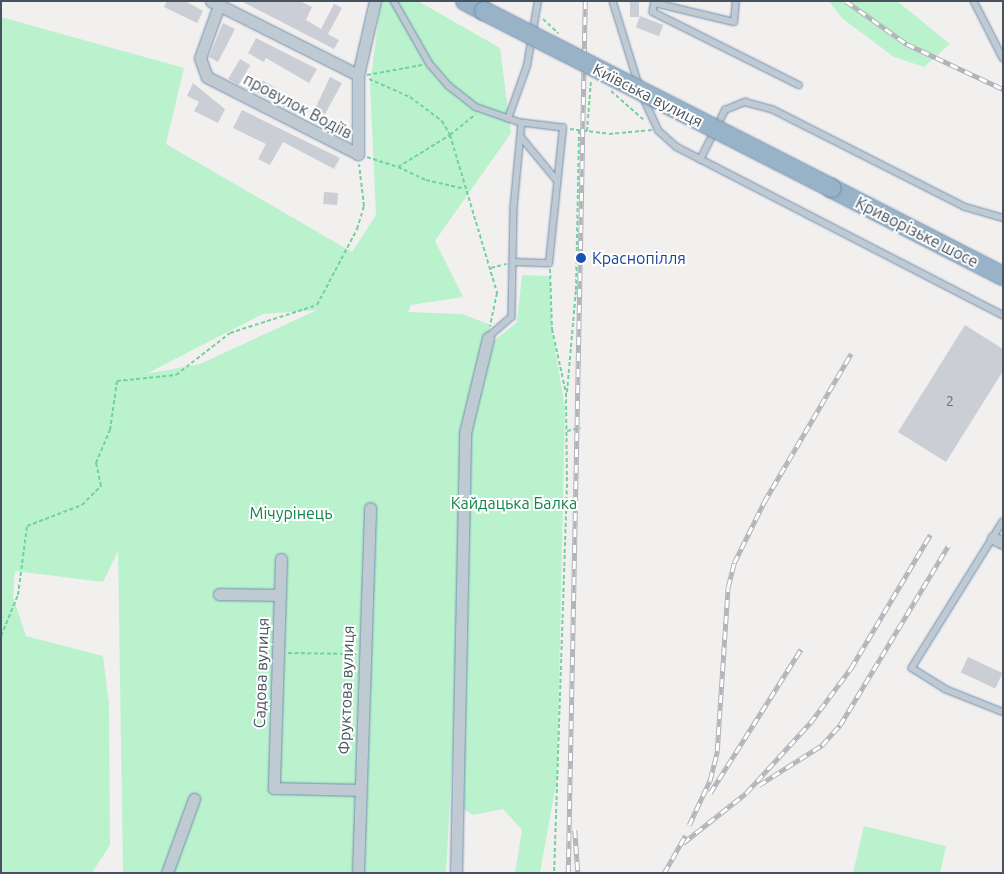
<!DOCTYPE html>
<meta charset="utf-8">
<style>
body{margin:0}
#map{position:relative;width:1004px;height:874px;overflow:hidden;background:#f2efef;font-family:Ubuntu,sans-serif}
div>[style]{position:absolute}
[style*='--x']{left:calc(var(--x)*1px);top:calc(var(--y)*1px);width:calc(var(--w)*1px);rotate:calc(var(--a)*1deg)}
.green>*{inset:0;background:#bbf2ce}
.building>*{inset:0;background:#cbced4;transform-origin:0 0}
.path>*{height:2px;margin-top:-1px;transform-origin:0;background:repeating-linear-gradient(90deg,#71d29f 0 4px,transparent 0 6.5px)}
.roads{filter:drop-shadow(0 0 1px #6f8ead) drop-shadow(0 0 1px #6f8ead)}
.service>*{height:5.5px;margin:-2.75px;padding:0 2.75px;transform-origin:2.75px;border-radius:2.75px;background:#bfcad2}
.minor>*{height:11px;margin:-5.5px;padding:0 5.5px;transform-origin:5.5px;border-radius:5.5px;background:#bfcad2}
.trunk>*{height:18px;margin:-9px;padding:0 9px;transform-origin:9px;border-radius:9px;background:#98b2c8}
.rail>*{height:4.5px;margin-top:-2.25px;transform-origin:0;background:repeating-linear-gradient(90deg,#fff 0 8px,#b1b5ba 0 16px);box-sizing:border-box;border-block:1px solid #b1b5ba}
.bridges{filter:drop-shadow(0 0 1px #6f8ead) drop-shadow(0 0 1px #6f8ead)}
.trunk-bridge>*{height:18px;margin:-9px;padding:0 9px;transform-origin:9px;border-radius:9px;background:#98b2c8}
.dots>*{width:14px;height:14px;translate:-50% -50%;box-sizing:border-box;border:2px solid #fff;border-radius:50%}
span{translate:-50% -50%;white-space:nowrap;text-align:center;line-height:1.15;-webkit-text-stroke:4px #fff;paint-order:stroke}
.number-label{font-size:14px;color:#67727c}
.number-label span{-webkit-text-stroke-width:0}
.street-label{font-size:16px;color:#46535e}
.transit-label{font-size:16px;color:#164399}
.left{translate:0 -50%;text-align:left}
.park-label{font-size:16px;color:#118447}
.frame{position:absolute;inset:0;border:2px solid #46535e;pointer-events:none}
</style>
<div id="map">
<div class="green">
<i style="clip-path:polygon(evenodd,381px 1px,418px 1px,500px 48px,511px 133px,435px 241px,463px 297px,411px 305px,408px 312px,462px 314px,491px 325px,486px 348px,517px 322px,522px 275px,550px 276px,552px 331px,565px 408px,557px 779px,540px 873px,515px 873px,522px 830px,503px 809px,473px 815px,461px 807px,472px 404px,446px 873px,123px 873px,118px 551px,103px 582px,15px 571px,13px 597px,26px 636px,103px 656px,109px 704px,110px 845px,92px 873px,1px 873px,1px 17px,184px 68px,166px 144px,352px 252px,376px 215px,370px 84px,381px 1px,317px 310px,200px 364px,146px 374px,263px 314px,317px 310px)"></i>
<i style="clip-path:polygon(829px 1px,897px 1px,950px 44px,924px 67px,894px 57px,843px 19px)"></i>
<i style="clip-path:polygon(864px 826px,946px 846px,940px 873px,853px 873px)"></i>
</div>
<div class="building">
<i style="clip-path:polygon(167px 1px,185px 1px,203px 11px,197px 23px,164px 7px)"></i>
<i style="clip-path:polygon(241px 1px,300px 1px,312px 7px,306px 20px,321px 29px,334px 4px,342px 8px,328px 34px,339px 40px,334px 49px)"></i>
<i style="left:630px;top:1px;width:9px;height:16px"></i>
<i style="left:640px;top:16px;width:25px;height:12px;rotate:21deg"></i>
<i style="clip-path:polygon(223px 23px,235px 29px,218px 62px,209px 57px)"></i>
<i style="clip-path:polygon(256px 38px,317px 69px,309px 83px,266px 58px,264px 62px,248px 53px)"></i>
<i style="left:240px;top:59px;width:12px;height:23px;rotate:31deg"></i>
<i style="clip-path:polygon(330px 77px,342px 83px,325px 114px,315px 109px)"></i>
<i style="left:263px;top:81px;width:15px;height:13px;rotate:28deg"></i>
<i style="clip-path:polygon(193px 83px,225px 109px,218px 123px,194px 111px,199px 102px,187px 96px)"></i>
<i style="left:289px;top:96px;width:18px;height:13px;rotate:27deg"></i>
<i style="clip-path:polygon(242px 110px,340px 158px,334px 169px,283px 142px,270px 165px,258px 159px,266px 144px,233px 128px)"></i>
<i style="left:329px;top:121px;width:11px;height:10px"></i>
<i style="left:324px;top:192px;width:14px;height:12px;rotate:4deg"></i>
<i style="clip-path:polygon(965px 325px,1003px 349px,1003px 371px,946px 462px,898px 432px)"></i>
<i style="left:968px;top:657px;width:38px;height:17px;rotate:25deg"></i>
</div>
<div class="path">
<i style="--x:543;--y:19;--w:21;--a:43"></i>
<i style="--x:367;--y:75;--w:56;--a:-10.3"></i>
<i style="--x:369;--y:79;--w:45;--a:23.7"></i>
<i style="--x:410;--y:97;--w:40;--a:37"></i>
<i style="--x:442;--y:121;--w:16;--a:60"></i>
<i style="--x:450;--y:135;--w:33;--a:-39"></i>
<i style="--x:611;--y:91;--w:45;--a:41.4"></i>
<i style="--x:570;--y:129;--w:39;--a:7"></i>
<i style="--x:609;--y:134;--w:43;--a:-5.3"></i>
<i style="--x:587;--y:131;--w:51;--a:-85.5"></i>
<i style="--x:367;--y:157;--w:33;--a:18"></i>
<i style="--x:398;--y:167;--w:61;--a:-31.6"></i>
<i style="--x:450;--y:135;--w:165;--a:73.4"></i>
<i style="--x:497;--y:293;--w:34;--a:102"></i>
<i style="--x:398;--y:167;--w:31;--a:25"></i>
<i style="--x:426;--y:180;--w:39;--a:13"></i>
<i style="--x:491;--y:268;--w:16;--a:-15"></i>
<i style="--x:550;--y:269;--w:60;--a:88.1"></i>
<i style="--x:552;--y:329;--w:66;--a:77.7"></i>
<i style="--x:566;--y:393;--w:91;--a:89.4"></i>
<i style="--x:567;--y:484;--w:389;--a:91.9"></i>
<i style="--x:567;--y:392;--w:102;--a:-85"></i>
<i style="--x:576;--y:290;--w:160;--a:-88.9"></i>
<i style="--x:567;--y:431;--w:14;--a:-12"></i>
<i style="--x:1;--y:636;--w:44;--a:-67.5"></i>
<i style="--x:18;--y:595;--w:70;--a:-82.6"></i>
<i style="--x:27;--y:526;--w:59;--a:-20.9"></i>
<i style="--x:82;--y:505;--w:27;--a:-45"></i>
<i style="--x:101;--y:486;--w:24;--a:-102"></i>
<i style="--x:96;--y:463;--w:36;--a:-67"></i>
<i style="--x:110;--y:430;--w:49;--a:-81.9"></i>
<i style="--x:117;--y:381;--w:59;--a:-5.8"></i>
<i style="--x:176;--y:375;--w:68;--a:-37.9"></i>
<i style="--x:230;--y:333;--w:91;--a:-17.8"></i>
<i style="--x:317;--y:305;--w:86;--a:-62.2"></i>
<i style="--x:357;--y:229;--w:24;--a:-73"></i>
<i style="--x:364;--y:206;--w:42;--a:-96.8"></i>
<i style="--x:288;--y:653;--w:68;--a:0.8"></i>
</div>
<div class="roads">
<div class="service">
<i style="--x:394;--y:1;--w:73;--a:60.3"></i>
<i style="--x:430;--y:64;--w:29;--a:49"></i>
<i style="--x:449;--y:86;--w:34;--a:38"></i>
<i style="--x:476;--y:107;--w:49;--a:19.2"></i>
<i style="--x:522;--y:123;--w:85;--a:95.4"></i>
<i style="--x:514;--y:208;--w:109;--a:91.1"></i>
<i style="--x:512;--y:317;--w:32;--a:139"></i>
<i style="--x:613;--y:1;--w:88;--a:72.8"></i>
<i style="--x:655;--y:1;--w:11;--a:100"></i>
<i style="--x:653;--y:12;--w:163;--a:26.6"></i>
<i style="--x:974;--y:1;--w:64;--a:63"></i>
<i style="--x:655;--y:3;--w:81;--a:13.5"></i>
<i style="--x:734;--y:22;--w:21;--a:-85"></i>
<i style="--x:644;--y:99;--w:35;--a:65"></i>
<i style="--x:659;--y:131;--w:24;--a:42"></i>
<i style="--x:677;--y:147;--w:367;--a:27.3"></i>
<i style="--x:508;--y:119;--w:56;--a:-70.3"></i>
<i style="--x:527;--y:66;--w:66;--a:-80.4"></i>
<i style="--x:522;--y:138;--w:53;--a:50.3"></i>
<i style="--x:700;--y:160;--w:56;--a:-63.4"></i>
<i style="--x:725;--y:110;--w:22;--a:-22"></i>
<i style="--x:745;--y:102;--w:28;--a:15"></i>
<i style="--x:772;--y:109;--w:216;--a:26.9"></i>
<i style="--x:965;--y:207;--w:40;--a:16"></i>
<i style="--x:516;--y:262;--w:33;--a:2"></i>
<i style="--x:549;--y:263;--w:136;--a:-84.1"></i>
<i style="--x:563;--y:128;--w:41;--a:-173"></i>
<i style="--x:1003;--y:522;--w:172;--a:121.9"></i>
<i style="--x:912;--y:668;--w:39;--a:32"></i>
<i style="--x:945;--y:689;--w:62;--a:21.6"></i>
</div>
<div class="minor">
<i style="--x:211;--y:1;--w:165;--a:26.7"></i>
<i style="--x:219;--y:5;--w:56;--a:109.7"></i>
<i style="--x:200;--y:58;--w:20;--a:70"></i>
<i style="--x:207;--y:77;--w:169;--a:27"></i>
<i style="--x:358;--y:154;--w:79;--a:-90"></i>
<i style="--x:358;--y:75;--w:76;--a:-77.1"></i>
<i style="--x:993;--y:538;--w:11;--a:27"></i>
<i style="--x:281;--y:559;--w:229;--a:91.8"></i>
<i style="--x:274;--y:788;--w:85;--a:1.3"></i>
<i style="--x:219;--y:594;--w:61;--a:0.9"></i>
<i style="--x:167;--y:873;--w:79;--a:-70"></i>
<i style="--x:358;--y:873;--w:365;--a:-88.1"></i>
<i style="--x:456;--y:873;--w:440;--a:-88.8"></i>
<i style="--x:465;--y:433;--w:98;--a:-76.4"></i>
</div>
<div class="trunk">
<i style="--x:465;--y:1;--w:21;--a:28"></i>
<i style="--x:831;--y:188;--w:193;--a:27.1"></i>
</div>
</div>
<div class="rail">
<i style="--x:846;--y:1;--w:75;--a:35.2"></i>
<i style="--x:907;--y:44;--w:106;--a:25.1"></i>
<i style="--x:759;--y:785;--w:75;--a:-32.4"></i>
<i style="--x:822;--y:745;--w:27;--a:-48"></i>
<i style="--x:840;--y:725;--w:209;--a:-58.9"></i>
<i style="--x:710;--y:793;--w:170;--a:-57.7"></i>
<i style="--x:689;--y:825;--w:50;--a:-65"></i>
<i style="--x:710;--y:780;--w:30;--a:-76"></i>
<i style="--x:717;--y:751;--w:164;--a:-86.2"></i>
<i style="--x:728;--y:587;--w:25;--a:-76"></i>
<i style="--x:734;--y:563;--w:68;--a:-63.8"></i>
<i style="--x:764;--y:502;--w:172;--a:-59.6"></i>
<i style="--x:575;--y:830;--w:43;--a:86"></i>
<i style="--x:683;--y:843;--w:80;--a:-38.4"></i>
<i style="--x:746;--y:793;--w:95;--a:-47.6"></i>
<i style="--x:810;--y:723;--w:69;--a:-53.3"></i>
<i style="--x:851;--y:668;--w:155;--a:-59.3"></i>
<i style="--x:568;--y:873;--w:872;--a:-88.88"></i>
<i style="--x:664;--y:873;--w:43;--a:-60.4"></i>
</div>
<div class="bridges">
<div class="trunk-bridge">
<i style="--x:484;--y:11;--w:390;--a:27"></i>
</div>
</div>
<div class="dots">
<i style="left:581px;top:258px;background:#1a4fb4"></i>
</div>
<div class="number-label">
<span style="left:950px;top:401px">2</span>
</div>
<div class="street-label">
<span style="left:648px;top:95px;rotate:27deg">Київська вулиця</span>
<span style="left:298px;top:106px;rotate:28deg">провулок Водіїв</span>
<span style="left:917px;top:232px;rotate:27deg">Криворізьке шосе</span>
<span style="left:261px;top:673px;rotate:-88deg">Садова вулиця</span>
<span style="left:346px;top:690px;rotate:-88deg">Фруктова вулиця</span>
</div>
<div class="transit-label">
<span class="left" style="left:592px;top:258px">Краснопілля</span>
</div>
<div class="park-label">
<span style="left:514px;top:503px">Кайдацька Балка</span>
<span style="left:291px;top:513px">Мічурінець</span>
</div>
<div class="frame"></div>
</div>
